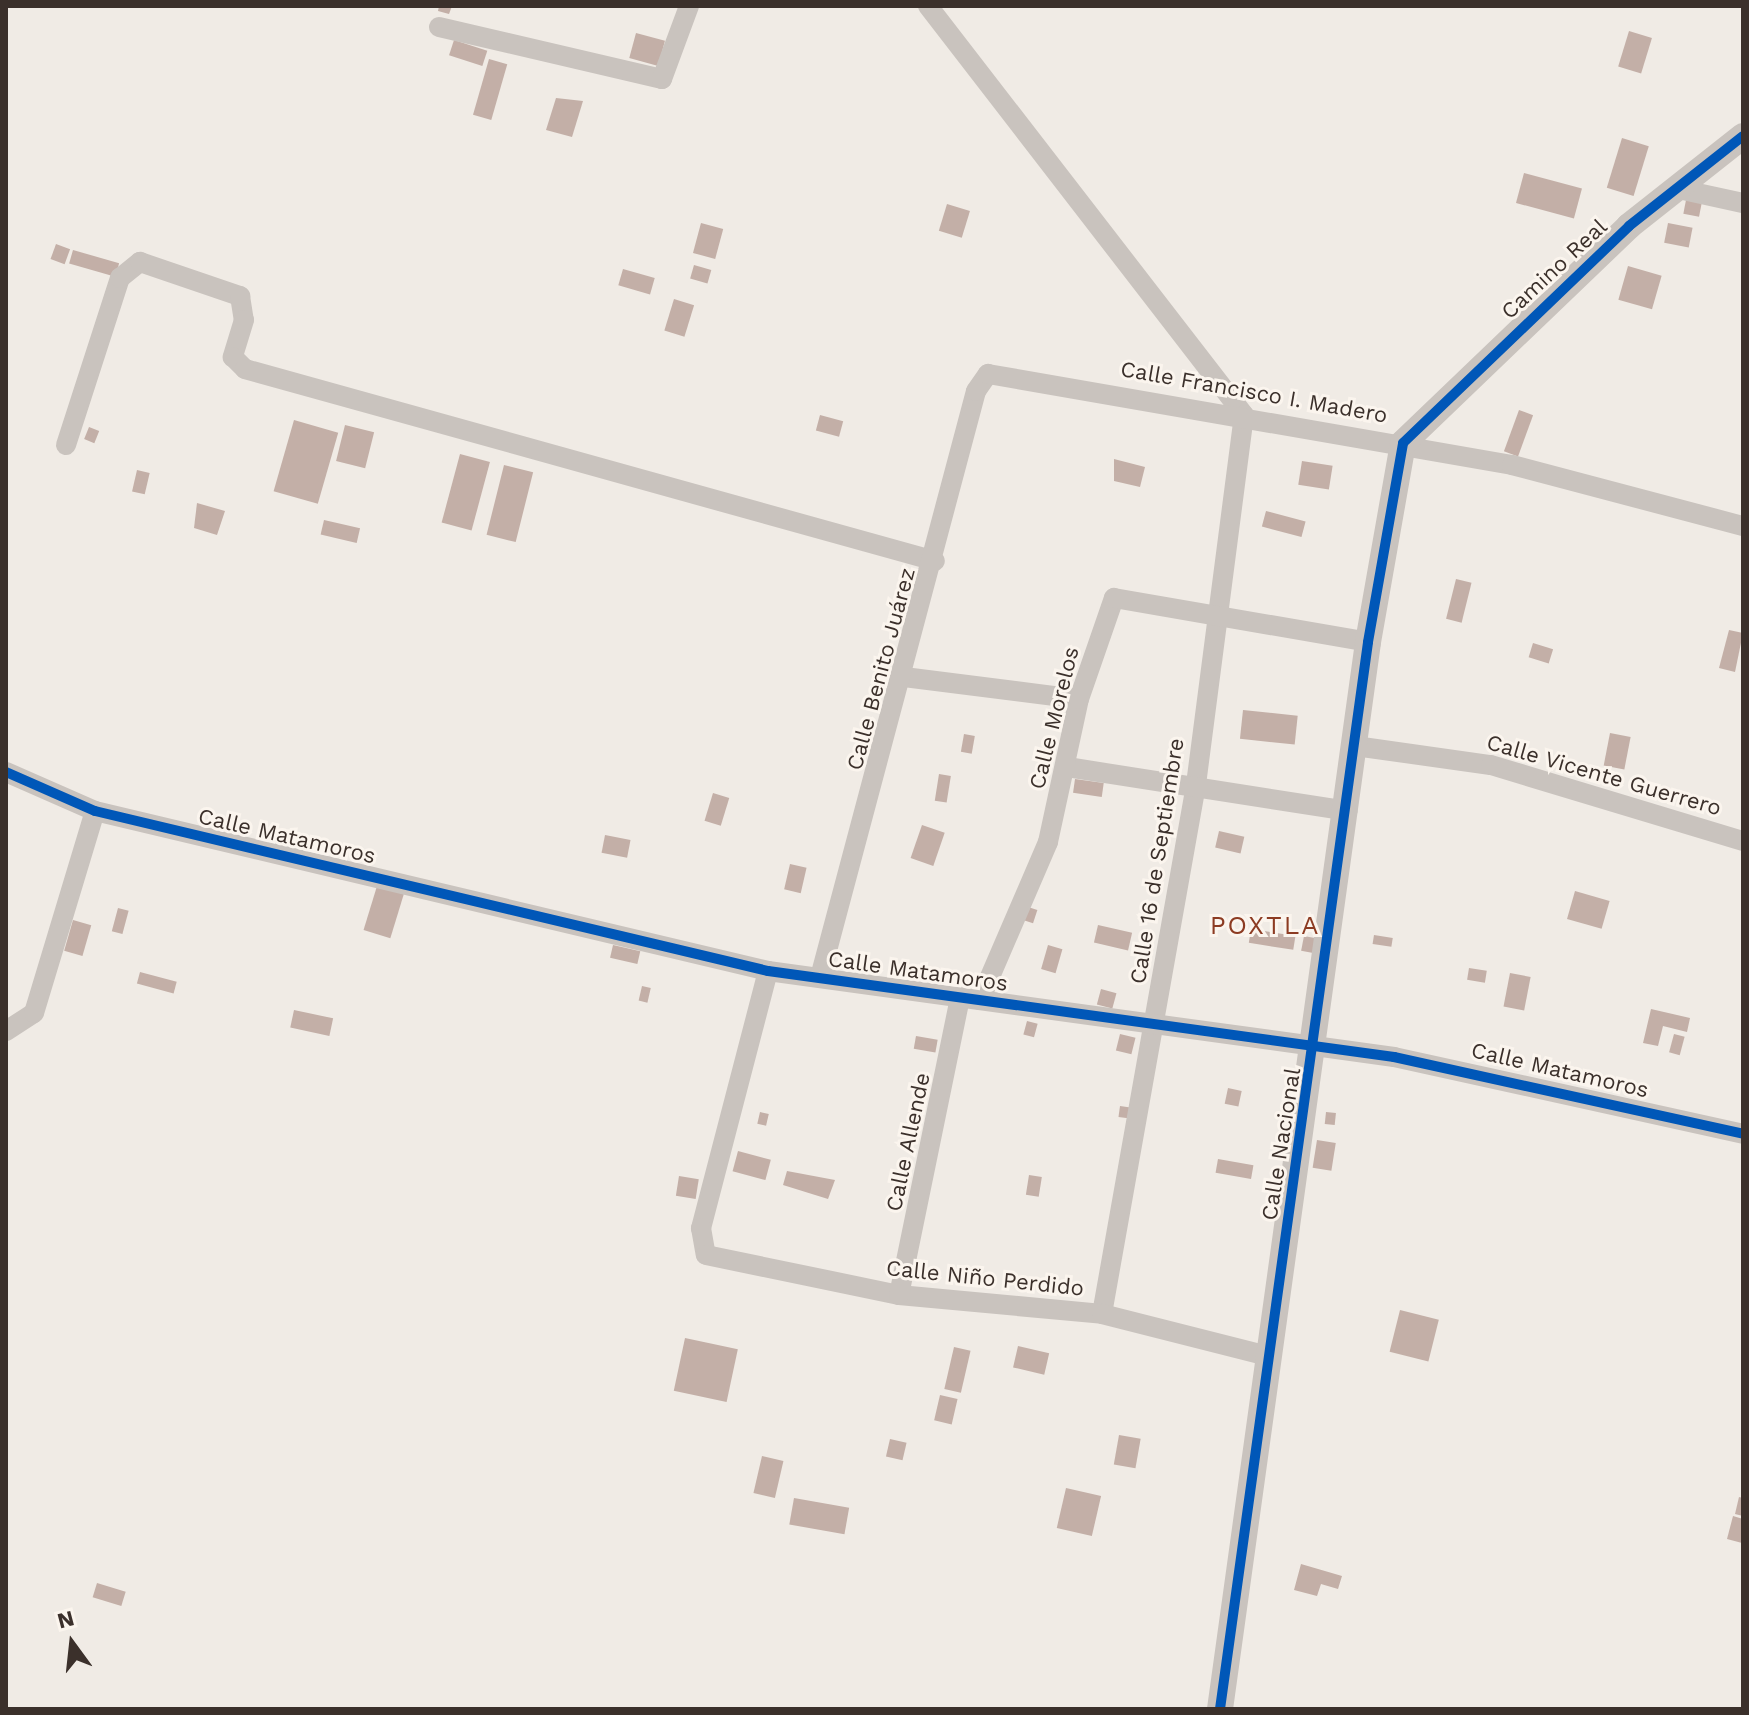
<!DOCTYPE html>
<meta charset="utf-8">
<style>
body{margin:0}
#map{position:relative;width:1749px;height:1715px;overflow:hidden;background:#f0ebe5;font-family:"Work Sans",sans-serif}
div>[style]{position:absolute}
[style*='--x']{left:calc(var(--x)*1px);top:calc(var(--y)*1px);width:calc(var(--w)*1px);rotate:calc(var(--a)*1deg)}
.building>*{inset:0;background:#c3afa7;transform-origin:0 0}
.minor>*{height:20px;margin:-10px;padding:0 10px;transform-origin:10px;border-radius:10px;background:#c9c3be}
.tertiary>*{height:26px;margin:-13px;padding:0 13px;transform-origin:13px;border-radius:13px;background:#c9c3be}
.cycleway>*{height:10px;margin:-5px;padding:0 5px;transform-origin:5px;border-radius:5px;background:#0057b8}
span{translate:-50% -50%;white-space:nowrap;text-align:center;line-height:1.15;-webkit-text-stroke:6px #fbf5ee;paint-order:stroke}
.street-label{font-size:22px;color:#3b302b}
.quarter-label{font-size:26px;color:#8c3b22;letter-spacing:2px}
.frame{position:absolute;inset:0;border:8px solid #3b302b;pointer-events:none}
.north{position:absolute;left:32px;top:1603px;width:80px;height:80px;-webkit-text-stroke:6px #fbf5ee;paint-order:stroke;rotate:345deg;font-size:22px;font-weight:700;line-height:32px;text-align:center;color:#3b302b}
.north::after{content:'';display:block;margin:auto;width:28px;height:36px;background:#3b302b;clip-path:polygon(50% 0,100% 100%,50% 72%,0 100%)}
</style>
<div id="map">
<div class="building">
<i style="clip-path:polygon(439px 6px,452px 6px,449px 14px,438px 11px)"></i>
<i style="left:1629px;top:31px;width:24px;height:37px;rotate:17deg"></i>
<i style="left:636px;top:33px;width:30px;height:26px;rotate:15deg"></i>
<i style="left:454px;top:40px;width:35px;height:16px;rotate:18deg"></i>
<i style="left:489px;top:59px;width:19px;height:58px;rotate:16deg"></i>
<i style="clip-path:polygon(556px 98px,583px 101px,572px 137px,546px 130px)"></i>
<i style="left:1622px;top:138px;width:28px;height:52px;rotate:17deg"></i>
<i style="left:1524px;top:173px;width:60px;height:31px;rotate:15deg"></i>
<i style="left:1686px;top:200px;width:16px;height:14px;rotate:11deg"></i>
<i style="left:947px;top:204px;width:24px;height:28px;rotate:17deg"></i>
<i style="left:701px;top:223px;width:23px;height:31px;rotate:15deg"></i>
<i style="left:1668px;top:223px;width:25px;height:20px;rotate:11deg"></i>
<i style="left:56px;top:244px;width:15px;height:16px;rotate:20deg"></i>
<i style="left:73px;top:250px;width:48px;height:14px;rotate:16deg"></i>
<i style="left:694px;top:265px;width:18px;height:14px;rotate:16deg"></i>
<i style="left:1628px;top:266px;width:35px;height:35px;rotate:16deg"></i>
<i style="left:623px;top:269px;width:33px;height:17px;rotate:16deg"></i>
<i style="left:674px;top:299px;width:21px;height:33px;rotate:17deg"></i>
<i style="left:1519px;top:410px;width:15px;height:44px;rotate:20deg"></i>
<i style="left:820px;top:415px;width:24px;height:16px;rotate:15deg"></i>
<i style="left:294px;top:420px;width:46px;height:74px;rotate:16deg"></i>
<i style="left:345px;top:425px;width:30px;height:37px;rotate:14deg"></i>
<i style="left:89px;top:427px;width:11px;height:13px;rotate:22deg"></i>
<i style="left:460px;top:454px;width:31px;height:71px;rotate:15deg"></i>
<i style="clip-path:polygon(1114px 459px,1145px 467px,1140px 487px,1114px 481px)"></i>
<i style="left:1302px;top:461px;width:31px;height:24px;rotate:9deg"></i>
<i style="left:504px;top:465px;width:30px;height:72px;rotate:14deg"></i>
<i style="left:137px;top:470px;width:13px;height:22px;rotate:13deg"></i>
<i style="clip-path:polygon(197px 503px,225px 511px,217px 535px,194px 528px)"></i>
<i style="left:1266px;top:511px;width:41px;height:16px;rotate:15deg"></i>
<i style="left:324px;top:520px;width:37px;height:15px;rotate:13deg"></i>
<i style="left:1456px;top:579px;width:16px;height:41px;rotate:14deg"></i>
<i style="clip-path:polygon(1729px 630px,1743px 633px,1735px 672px,1719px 668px)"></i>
<i style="left:1533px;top:643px;width:21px;height:15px;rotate:17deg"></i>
<i style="left:1243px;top:710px;width:55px;height:29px;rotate:6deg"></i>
<i style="left:1610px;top:733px;width:21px;height:33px;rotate:11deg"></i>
<i style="left:964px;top:734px;width:11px;height:18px;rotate:10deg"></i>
<i style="left:939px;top:774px;width:12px;height:27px;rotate:9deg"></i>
<i style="left:1075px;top:779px;width:29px;height:14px;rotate:8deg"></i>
<i style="left:713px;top:793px;width:17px;height:29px;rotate:17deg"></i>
<i style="left:922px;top:825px;width:24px;height:35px;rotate:19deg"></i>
<i style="left:1219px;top:831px;width:26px;height:17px;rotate:13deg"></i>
<i style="left:605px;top:835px;width:26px;height:18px;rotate:11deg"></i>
<i style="left:790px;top:864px;width:17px;height:26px;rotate:13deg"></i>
<i style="left:377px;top:886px;width:28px;height:46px;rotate:17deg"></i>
<i style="left:1575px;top:891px;width:36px;height:29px;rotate:16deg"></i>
<i style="left:1025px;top:906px;width:13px;height:14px;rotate:18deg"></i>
<i style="left:118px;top:908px;width:11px;height:24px;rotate:15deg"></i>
<i style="left:73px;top:920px;width:19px;height:32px;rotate:16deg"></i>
<i style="left:1098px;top:925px;width:35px;height:18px;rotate:13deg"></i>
<i style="left:1251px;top:929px;width:45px;height:14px;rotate:9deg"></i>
<i style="left:1374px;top:935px;width:19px;height:9px;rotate:9deg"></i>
<i style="left:1304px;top:936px;width:15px;height:15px;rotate:11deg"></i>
<i style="left:613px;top:945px;width:28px;height:13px;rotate:13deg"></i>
<i style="left:1048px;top:945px;width:15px;height:25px;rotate:16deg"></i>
<i style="left:1469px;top:968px;width:18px;height:12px;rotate:9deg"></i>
<i style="left:140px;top:972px;width:38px;height:12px;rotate:15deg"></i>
<i style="left:1510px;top:973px;width:21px;height:34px;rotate:11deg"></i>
<i style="left:642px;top:986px;width:9px;height:15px;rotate:13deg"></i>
<i style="left:1101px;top:989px;width:16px;height:16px;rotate:15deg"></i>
<i style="clip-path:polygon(1651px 1009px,1690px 1018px,1687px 1032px,1663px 1026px,1658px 1046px,1643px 1043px)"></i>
<i style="left:294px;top:1010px;width:40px;height:18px;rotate:12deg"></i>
<i style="left:1027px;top:1021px;width:11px;height:14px;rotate:15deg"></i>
<i style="left:1120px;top:1034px;width:16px;height:17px;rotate:14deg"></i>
<i style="left:1674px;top:1034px;width:11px;height:19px;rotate:15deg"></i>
<i style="left:916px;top:1036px;width:22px;height:13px;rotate:10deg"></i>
<i style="left:1228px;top:1088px;width:14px;height:16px;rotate:12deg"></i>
<i style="left:1120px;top:1106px;width:14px;height:11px;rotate:8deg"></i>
<i style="left:760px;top:1112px;width:9px;height:12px;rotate:13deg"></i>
<i style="left:1326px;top:1112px;width:10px;height:12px;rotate:6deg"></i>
<i style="left:1317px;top:1140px;width:19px;height:28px;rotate:9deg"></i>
<i style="left:738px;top:1151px;width:34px;height:21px;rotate:15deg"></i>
<i style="left:1218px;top:1159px;width:36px;height:14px;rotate:10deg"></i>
<i style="clip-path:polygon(787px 1171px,835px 1180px,828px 1199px,783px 1185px)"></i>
<i style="left:1029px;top:1175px;width:13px;height:20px;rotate:9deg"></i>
<i style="left:679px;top:1176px;width:20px;height:20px;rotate:9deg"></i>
<i style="left:1400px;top:1310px;width:40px;height:43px;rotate:14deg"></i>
<i style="left:685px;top:1338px;width:54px;height:54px;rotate:12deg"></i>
<i style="left:1018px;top:1346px;width:32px;height:22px;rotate:13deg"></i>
<i style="left:954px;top:1347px;width:17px;height:43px;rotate:13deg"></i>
<i style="left:940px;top:1395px;width:18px;height:26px;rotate:13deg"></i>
<i style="left:1119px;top:1435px;width:22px;height:30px;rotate:10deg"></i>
<i style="left:890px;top:1439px;width:17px;height:18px;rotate:13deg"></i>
<i style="left:762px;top:1456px;width:22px;height:38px;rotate:13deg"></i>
<i style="left:1066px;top:1488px;width:36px;height:41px;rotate:13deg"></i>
<i style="clip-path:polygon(1739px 1497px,1743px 1498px,1743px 1516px,1735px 1514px)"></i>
<i style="left:794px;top:1498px;width:56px;height:27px;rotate:10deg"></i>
<i style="clip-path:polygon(1733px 1516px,1743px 1519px,1742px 1543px,1727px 1539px)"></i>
<i style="clip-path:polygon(1301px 1564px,1342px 1576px,1338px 1589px,1321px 1584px,1317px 1596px,1294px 1590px)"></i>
<i style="left:97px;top:1583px;width:30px;height:15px;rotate:17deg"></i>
</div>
<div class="minor">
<i style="--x:928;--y:6;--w:517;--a:52.31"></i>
<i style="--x:1244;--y:415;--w:373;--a:97.4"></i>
<i style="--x:1196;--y:785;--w:537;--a:100.08"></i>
<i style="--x:439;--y:27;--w:229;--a:13.1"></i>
<i style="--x:662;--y:79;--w:78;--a:-69.7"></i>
<i style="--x:1674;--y:188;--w:71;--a:12.3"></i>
<i style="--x:66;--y:445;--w:176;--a:-72.1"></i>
<i style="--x:120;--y:278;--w:26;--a:-39"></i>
<i style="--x:140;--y:262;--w:106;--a:18.8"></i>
<i style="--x:240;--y:296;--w:24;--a:81"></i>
<i style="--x:244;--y:320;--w:39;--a:107"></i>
<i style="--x:233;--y:357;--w:17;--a:45"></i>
<i style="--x:245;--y:369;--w:716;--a:15.55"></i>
<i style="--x:904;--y:677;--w:176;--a:7.2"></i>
<i style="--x:1355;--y:746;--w:137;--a:8"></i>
<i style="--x:1491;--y:765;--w:263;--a:16.8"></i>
<i style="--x:1067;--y:767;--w:284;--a:8.9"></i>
<i style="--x:6;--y:772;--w:97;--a:23.7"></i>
<i style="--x:95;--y:811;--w:692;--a:13.37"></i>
<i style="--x:768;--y:971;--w:632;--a:7.82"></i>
<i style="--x:1394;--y:1057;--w:357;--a:12.4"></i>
<i style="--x:768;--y:971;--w:266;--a:104.6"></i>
<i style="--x:701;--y:1228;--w:27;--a:80"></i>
<i style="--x:706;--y:1255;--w:197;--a:11.7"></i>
<i style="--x:899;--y:1295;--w:204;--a:5.3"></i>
<i style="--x:1102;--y:1314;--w:171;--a:14.2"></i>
<i style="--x:820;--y:977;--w:606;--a:-75.09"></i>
<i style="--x:976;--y:391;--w:21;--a:-55"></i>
<i style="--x:988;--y:374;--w:532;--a:9.85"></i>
<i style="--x:1512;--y:465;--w:239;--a:14.8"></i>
<i style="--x:980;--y:1000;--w:172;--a:-66.7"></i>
<i style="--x:1048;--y:842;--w:146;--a:-77.8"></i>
<i style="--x:1079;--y:699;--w:107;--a:-70.9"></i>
<i style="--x:1114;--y:598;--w:258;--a:9.8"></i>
<i style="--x:6;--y:1031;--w:33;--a:-33"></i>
<i style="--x:34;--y:1013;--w:211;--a:-73.2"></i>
<i style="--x:899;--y:1295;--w:304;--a:-78.4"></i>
</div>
<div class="tertiary">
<i style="--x:1220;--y:1709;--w:1077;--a:-82.1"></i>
<i style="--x:1368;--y:642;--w:202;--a:-80"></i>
<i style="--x:1403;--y:443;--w:313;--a:-43.8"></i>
<i style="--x:1629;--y:226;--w:145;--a:-38.3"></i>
</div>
<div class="cycleway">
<i style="--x:6;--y:772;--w:97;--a:23.7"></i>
<i style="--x:95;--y:811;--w:692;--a:13.37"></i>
<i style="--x:768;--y:971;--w:632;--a:7.82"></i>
<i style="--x:1394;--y:1057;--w:357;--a:12.4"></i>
<i style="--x:1220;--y:1709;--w:1077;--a:-82.1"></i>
<i style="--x:1368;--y:642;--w:202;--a:-80"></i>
<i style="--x:1403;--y:443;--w:313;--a:-43.8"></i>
<i style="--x:1629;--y:226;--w:145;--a:-38.3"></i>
</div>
<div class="street-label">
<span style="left:1554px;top:269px;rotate:-43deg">Camino Real</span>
<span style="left:1254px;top:392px;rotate:10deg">Calle Francisco I. Madero</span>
<span style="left:881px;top:669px;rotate:-75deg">Calle Benito Juárez</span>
<span style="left:1054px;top:718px;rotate:-76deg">Calle Morelos</span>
<span style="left:1604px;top:775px;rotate:16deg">Calle Vicente Guerrero</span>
<span style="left:287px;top:836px;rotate:13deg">Calle Matamoros</span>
<span style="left:1157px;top:861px;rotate:-81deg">Calle 16 de Septiembre</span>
<span style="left:918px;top:971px;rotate:8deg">Calle Matamoros</span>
<span style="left:1560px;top:1070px;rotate:13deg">Calle Matamoros</span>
<span style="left:908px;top:1142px;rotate:-78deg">Calle Allende</span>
<span style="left:1281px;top:1144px;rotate:-81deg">Calle Nacional</span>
<span style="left:985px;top:1278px;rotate:6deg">Calle Niño Perdido</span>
</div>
<div class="quarter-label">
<span style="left:1265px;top:926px">POXTLA</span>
</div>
<div class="frame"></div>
<div class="north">N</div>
</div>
